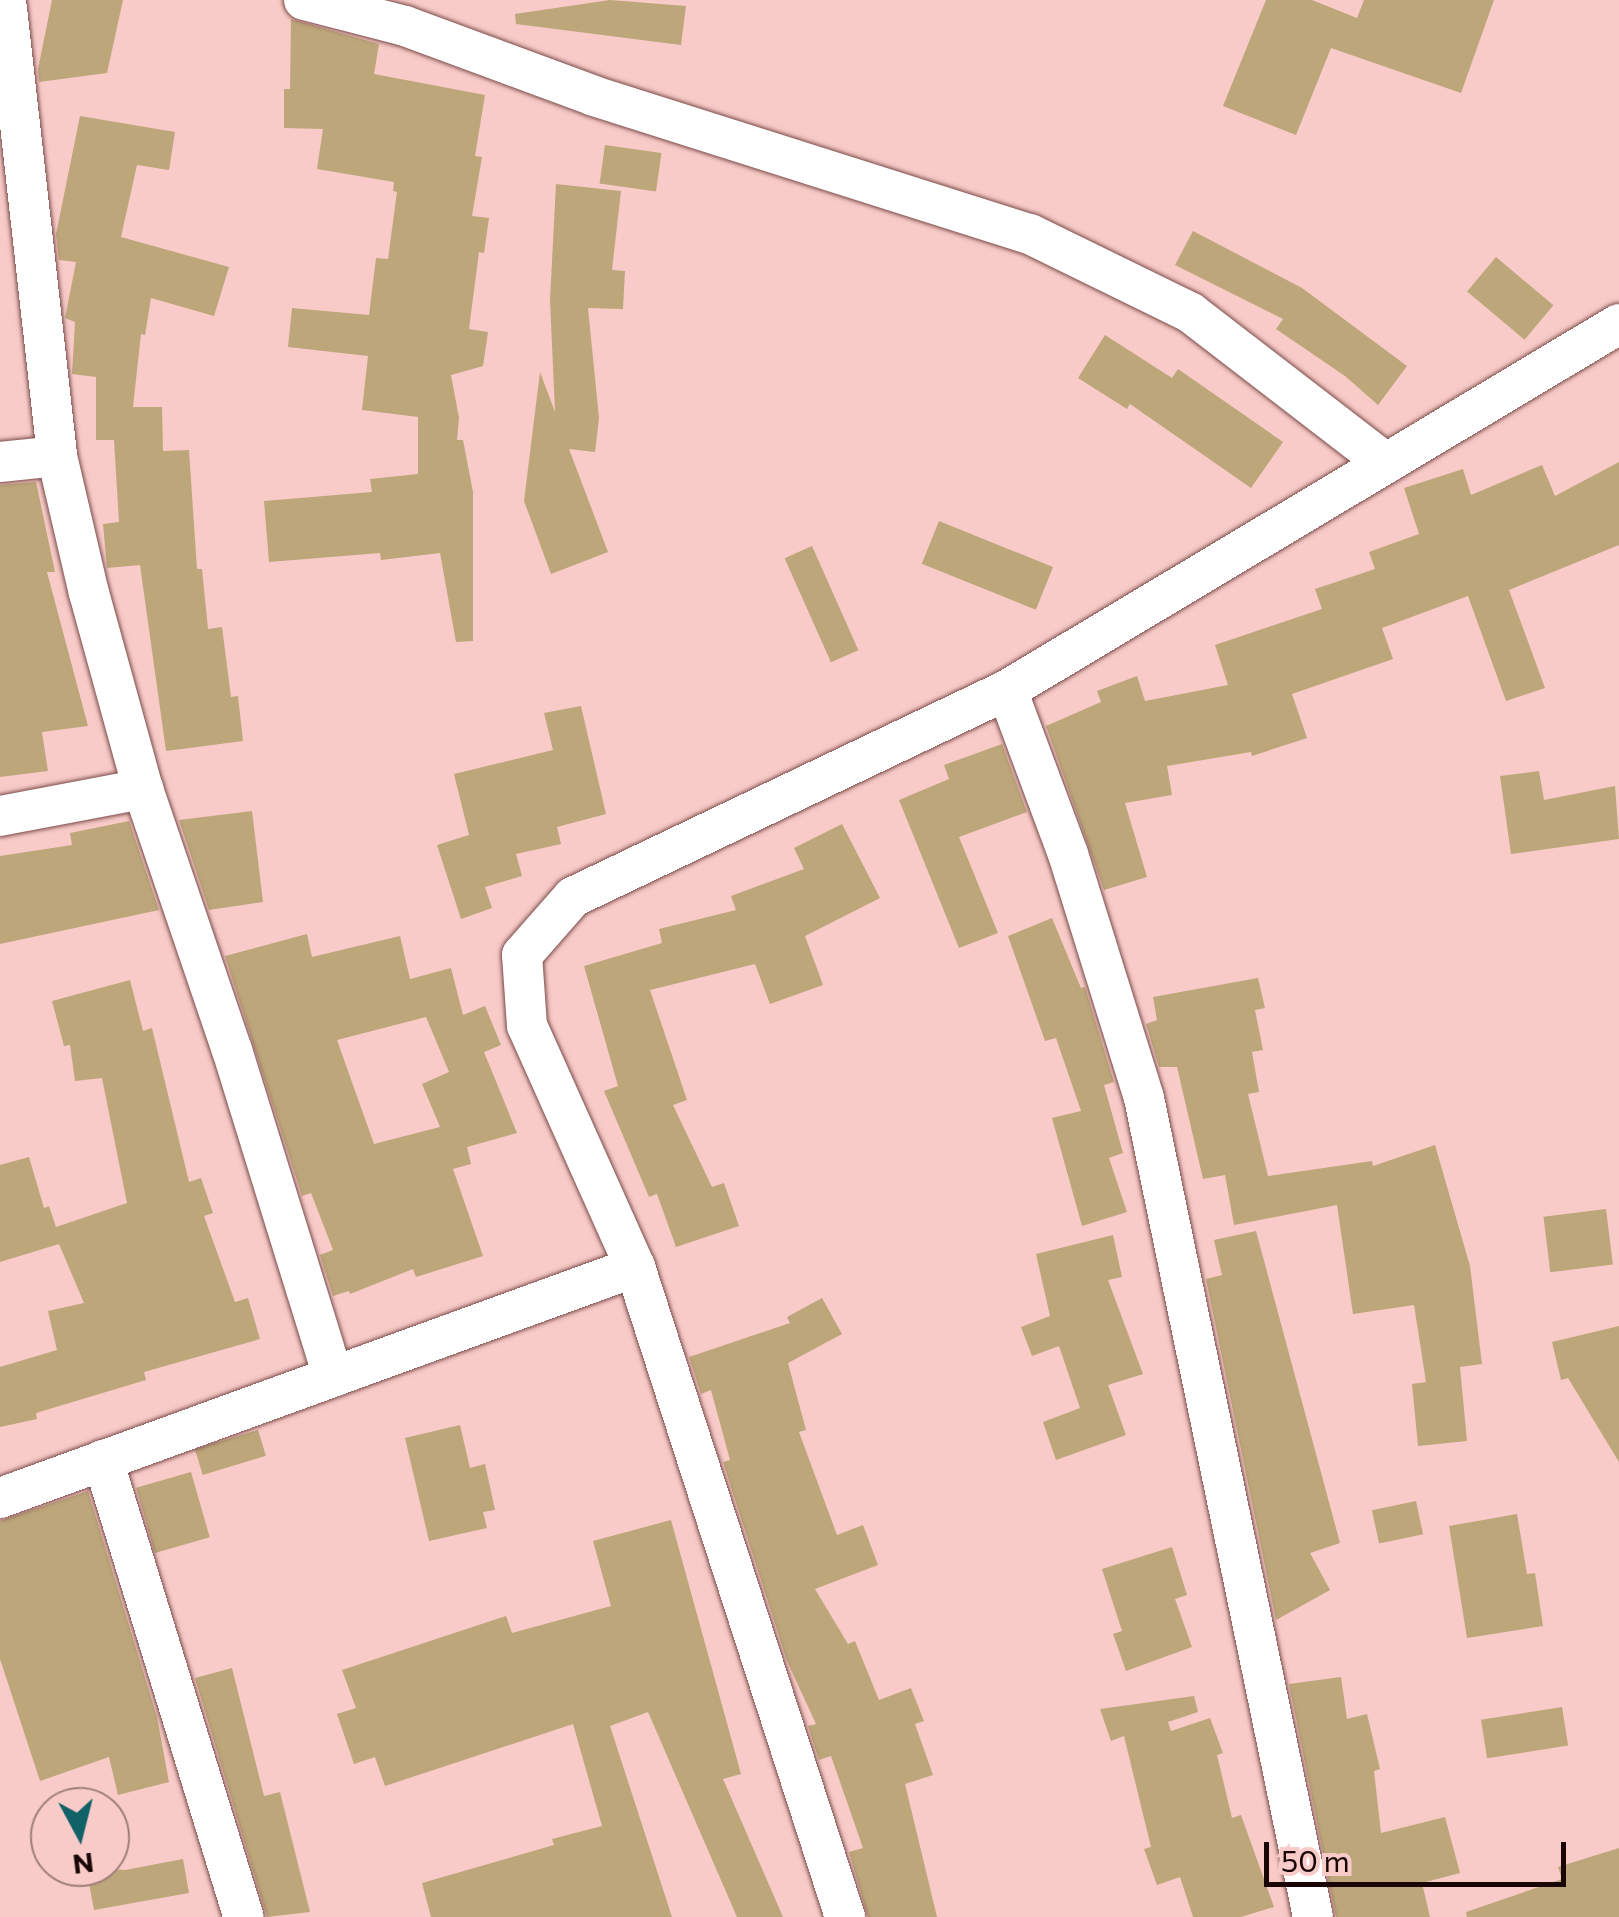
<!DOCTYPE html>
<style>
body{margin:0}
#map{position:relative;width:1619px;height:1917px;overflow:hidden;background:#f8cbc8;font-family:Commissioner,sans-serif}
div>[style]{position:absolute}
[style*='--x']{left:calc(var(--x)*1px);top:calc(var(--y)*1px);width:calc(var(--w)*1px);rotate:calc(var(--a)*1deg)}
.building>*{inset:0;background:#bda67a;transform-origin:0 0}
.roads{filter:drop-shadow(0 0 2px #7a4b49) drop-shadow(0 0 2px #7a4b49)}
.street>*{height:40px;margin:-20px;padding:0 20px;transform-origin:20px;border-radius:20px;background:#fff}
span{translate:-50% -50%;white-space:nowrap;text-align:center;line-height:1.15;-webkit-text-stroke:9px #f8cbc8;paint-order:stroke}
.north{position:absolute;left:30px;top:1787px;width:100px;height:100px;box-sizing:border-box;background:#f8cbc8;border:2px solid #9e7d7a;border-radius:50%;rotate:173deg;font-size:28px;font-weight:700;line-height:40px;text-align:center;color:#180706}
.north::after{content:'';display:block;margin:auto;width:35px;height:45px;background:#116168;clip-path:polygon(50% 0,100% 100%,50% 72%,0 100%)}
.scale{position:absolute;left:1264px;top:1842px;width:302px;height:45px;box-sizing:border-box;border:5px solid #180706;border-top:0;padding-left:12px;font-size:30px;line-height:35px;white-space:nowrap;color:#180706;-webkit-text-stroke:8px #f8cbc8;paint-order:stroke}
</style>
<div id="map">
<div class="building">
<i style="clip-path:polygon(52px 0,123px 0,107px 73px,39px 82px,38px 69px)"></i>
<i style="clip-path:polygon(610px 0,686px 6px,681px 45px,516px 24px,515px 14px)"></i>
<i style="clip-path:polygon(1266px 0,1312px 0,1357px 18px,1364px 0,1494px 0,1461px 93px,1331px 48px,1296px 135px,1223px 106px)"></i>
<i style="clip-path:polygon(291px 19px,379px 44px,374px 74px,485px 95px,475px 156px,482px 157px,472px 216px,489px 218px,484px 253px,479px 252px,469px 329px,488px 332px,483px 366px,451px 375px,459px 418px,457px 440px,463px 440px,473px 492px,473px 641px,456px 642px,440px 553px,381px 560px,380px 553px,269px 562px,264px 501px,372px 492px,370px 479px,418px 474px,418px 417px,362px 410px,368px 356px,288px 347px,292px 308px,369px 315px,376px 258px,388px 259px,397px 192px,393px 191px,394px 182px,317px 169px,323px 129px,284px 128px,284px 89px,290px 89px)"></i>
<i style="clip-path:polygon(80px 116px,175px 132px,169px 170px,137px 165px,121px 237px,229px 267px,214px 316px,151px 298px,145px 335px,141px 334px,133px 407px,162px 407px,163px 451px,189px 450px,197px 569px,202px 569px,208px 629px,222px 627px,231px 697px,238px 696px,243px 741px,166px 751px,140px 565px,107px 568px,103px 524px,119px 522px,114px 440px,96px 440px,96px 377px,72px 374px,75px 322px,65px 318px,76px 262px,59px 260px,56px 234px)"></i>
<i style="left:605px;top:145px;width:57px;height:39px;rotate:8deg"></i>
<i style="clip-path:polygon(556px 184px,621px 191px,612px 270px,625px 271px,623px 309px,588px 308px,599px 418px,595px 452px,569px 449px,608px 552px,551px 574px,524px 501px,540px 372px,555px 412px,550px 300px)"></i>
<i style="clip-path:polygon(1193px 231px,1302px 288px,1407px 366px,1378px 405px,1345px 376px,1276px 329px,1283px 319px,1175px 265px)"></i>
<i style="left:1496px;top:257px;width:75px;height:45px;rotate:40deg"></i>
<i style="clip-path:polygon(1105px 335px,1172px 378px,1178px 369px,1283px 442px,1251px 488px,1130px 404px,1127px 409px,1078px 378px)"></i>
<i style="clip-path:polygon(1619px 462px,1619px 545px,1509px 590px,1545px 688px,1506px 701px,1468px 596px,1382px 628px,1393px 659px,1292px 694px,1307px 738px,1252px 756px,1251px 752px,1167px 766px,1172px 795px,1125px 803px,1147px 877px,1104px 890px,1046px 726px,1101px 702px,1097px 691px,1137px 676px,1145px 701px,1228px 685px,1215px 645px,1322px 609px,1315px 589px,1375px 569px,1369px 552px,1419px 534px,1404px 488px,1463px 469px,1471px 495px,1542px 465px,1555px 496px)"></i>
<i style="clip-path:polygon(36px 482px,55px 572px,47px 572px,88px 726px,42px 732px,48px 771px,0 777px,0 485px)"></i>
<i style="left:939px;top:521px;width:123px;height:46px;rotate:22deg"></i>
<i style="left:812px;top:546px;width:114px;height:30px;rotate:66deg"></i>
<i style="clip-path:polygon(581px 706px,606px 814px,557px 827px,561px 844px,516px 854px,522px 876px,485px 887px,492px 908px,461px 919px,437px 845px,469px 835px,454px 774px,553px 750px,544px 713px)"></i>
<i style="clip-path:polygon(1002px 744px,1027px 812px,959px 837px,998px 933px,959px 948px,899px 800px,949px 779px,944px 765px)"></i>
<i style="clip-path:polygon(1539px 771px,1544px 800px,1615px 786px,1619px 839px,1511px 854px,1500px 776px)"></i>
<i style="clip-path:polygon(252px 811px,263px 902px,209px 910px,179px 820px)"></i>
<i style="clip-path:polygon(129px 821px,159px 910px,0 944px,0 856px,72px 845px,70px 833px)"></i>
<i style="clip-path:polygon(842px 824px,880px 898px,805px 936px,823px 985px,770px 1004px,755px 964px,650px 990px,687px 1100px,673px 1105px,712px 1187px,724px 1183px,739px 1226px,676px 1247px,657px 1194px,649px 1197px,604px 1091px,618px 1086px,584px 966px,662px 943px,659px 929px,736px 910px,731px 896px,804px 869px,794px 848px)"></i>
<i style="clip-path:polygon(1052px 918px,1081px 988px,1085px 987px,1114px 1082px,1104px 1085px,1123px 1153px,1109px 1158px,1127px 1212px,1082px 1226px,1052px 1118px,1081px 1111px,1056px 1038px,1045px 1041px,1008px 936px)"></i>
<i style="clip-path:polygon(evenodd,307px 934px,312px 957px,400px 936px,410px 979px,451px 968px,463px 1015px,485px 1006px,501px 1045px,484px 1052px,517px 1133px,467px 1147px,471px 1164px,453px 1169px,483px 1256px,416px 1277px,413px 1269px,350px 1294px,349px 1291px,333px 1296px,320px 1255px,333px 1250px,311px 1193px,302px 1196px,225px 956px,307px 934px,426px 1017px,449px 1072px,422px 1084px,440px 1127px,374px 1144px,337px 1040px,426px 1017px)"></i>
<i style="clip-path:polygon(1258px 978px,1265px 1008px,1255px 1010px,1263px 1050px,1252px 1052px,1259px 1092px,1248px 1094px,1268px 1176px,1372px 1161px,1373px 1166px,1435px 1145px,1470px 1266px,1482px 1364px,1460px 1367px,1467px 1441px,1418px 1446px,1412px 1384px,1426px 1382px,1414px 1305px,1353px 1314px,1337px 1205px,1234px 1225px,1225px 1175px,1203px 1179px,1177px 1067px,1159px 1067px,1146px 1024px,1157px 1020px,1153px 997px)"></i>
<i style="clip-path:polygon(130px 980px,143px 1031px,152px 1028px,189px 1182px,201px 1178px,213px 1213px,204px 1216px,235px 1302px,248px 1298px,260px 1339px,144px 1372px,146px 1380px,36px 1413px,37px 1419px,0 1427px,0 1367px,57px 1350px,48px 1311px,84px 1303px,59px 1244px,0 1262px,0 1165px,29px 1157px,44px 1208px,49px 1206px,56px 1227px,127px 1203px,102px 1078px,75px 1081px,70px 1045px,64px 1046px,52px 1001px)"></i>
<i style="left:1606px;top:1209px;width:56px;height:63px;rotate:83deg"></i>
<i style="clip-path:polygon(1256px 1231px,1340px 1543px,1310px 1553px,1330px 1590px,1276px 1620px,1206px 1279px,1222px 1275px,1214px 1240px)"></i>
<i style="clip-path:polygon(1113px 1235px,1122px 1277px,1108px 1280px,1143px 1374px,1108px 1385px,1126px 1435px,1056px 1460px,1043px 1422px,1080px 1408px,1059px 1346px,1032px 1356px,1021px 1327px,1050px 1316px,1036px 1254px)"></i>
<i style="clip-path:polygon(822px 1298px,842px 1334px,788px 1363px,806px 1430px,799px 1432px,837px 1535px,863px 1525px,878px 1565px,815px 1589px,848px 1644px,855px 1641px,879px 1700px,911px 1688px,924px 1721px,915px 1724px,933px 1775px,905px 1784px,937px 1917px,868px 1917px,849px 1852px,863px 1848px,831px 1756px,819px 1760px,808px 1726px,816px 1724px,787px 1661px,723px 1462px,730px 1460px,711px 1390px,701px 1394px,689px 1357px,790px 1323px,787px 1317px)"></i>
<i style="clip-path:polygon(1619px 1326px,1619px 1462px,1568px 1378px,1561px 1380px,1552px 1342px)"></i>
<i style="clip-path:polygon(460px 1425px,470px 1468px,485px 1464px,495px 1510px,483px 1512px,487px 1528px,429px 1541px,405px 1438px)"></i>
<i style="left:258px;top:1430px;width:27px;height:66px;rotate:73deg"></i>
<i style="left:191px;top:1472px;width:68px;height:57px;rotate:74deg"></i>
<i style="clip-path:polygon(88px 1491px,157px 1717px,169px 1782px,118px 1795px,109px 1757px,40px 1781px,0 1659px,0 1521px)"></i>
<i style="left:1416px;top:1501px;width:34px;height:45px;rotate:78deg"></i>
<i style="clip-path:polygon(1517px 1514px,1527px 1574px,1535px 1573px,1543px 1626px,1467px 1638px,1449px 1526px)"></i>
<i style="clip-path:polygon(671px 1520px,741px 1774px,723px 1779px,783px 1917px,737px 1917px,648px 1712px,610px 1726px,672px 1917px,431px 1917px,422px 1883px,554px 1845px,552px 1839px,602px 1826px,573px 1724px,385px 1786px,375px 1757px,354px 1764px,337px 1714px,356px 1708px,342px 1670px,506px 1616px,512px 1633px,611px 1606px,593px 1541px)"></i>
<i style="clip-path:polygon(1172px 1547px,1187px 1595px,1175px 1599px,1192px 1647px,1126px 1671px,1113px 1634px,1122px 1631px,1102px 1569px)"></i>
<i style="clip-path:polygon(232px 1668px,264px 1796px,280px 1792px,310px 1912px,267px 1917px,195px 1678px)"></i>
<i style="clip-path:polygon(1341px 1677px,1347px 1719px,1367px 1714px,1380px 1769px,1374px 1771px,1381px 1833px,1445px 1817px,1460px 1873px,1422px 1883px,1430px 1917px,1336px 1917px,1289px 1684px)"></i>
<i style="clip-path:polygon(1194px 1696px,1198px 1712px,1168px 1722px,1171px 1731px,1210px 1718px,1223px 1753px,1217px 1755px,1232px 1818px,1241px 1815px,1274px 1907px,1241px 1917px,1193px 1917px,1180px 1877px,1157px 1885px,1144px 1849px,1151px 1847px,1124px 1736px,1111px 1741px,1100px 1709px)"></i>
<i style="left:1562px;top:1707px;width:39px;height:82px;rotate:81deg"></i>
<i style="clip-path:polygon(1619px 1848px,1619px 1917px,1467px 1917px,1466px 1912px,1562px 1879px,1558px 1867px)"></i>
<i style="clip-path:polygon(183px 1859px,189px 1893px,94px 1910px,86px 1867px,125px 1870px)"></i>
</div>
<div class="roads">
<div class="street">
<i style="--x:6;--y:0;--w:459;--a:83.6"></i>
<i style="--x:57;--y:456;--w:141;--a:76.9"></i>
<i style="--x:89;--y:593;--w:203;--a:74.6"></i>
<i style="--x:143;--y:789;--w:276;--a:71.2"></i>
<i style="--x:232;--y:1050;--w:342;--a:72.8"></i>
<i style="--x:304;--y:0;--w:104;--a:14.4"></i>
<i style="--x:405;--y:26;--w:202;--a:20.3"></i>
<i style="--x:594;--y:96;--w:457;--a:17.6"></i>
<i style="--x:1030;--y:234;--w:179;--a:26.1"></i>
<i style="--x:1191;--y:313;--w:246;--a:37.6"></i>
<i style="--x:0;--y:462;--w:57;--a:-6"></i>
<i style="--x:1007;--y:690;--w:175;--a:69.6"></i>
<i style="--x:1068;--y:854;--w:256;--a:72.7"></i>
<i style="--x:1144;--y:1098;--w:836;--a:78.34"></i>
<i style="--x:0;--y:816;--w:146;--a:-10.7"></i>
<i style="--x:103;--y:1460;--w:478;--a:72.9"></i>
<i style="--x:0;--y:1498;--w:676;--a:-19.99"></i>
<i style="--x:845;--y:1917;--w:683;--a:-107.9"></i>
<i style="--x:635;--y:1267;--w:264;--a:-114.1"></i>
<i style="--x:527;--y:1026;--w:71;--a:-94"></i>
<i style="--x:522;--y:955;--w:77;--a:-48.7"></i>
<i style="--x:573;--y:897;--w:481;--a:-25.5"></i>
<i style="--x:1007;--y:690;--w:713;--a:-30.88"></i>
</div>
</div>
<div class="north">N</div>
<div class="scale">50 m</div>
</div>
